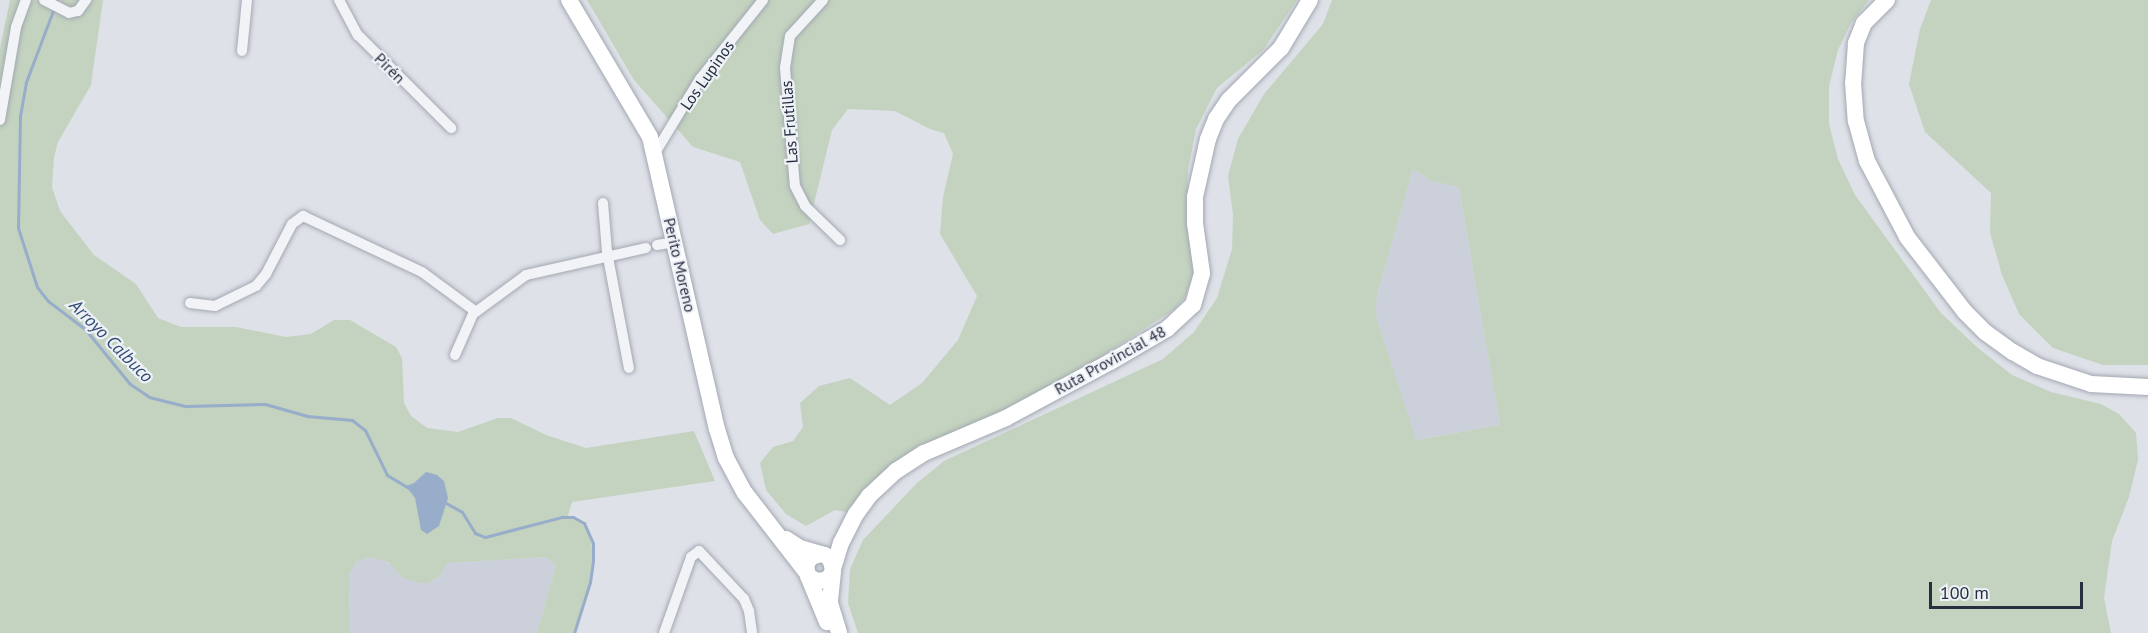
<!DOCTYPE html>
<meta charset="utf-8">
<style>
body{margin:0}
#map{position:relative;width:2148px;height:633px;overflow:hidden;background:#dee1e8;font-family:"PT Sans",sans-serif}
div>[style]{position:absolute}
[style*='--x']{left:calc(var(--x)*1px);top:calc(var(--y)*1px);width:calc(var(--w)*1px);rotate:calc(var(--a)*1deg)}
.built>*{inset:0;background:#ccd0da}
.green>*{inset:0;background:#c3d3bf}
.water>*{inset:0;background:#97adca}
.stream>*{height:3px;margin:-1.5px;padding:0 1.5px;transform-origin:1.5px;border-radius:1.5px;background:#97adca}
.roads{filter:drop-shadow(0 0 2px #a3a8b2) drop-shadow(0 0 2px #a3a8b2)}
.minor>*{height:10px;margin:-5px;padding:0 5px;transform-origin:5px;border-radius:5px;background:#f1f3f6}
.secondary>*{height:16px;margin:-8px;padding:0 8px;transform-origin:8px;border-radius:8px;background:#fff}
span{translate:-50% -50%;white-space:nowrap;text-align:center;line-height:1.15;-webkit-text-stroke:4.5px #eef1f6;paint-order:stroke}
.street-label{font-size:16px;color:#272e40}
.water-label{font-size:18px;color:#2f4a75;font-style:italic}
.scale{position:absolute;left:1929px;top:582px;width:154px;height:27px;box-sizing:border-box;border:3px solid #272e40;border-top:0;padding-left:8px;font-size:18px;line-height:21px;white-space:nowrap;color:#272e40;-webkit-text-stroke:4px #eef1f6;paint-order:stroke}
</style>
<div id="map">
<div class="built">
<i style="clip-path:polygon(1413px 169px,1431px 181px,1459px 187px,1500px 425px,1415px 440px,1377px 320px,1376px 308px,1377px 295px)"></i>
<i style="clip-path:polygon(369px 557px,382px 559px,393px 566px,433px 580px,440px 576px,446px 563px,547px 557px,556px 566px,537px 633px,350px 633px,349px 575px,356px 562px)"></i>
</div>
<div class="green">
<i style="clip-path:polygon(10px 0,103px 0,91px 85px,58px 142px,54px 157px,52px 187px,60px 211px,94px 255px,136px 284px,158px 318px,181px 327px,236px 327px,286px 337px,311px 334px,334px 320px,350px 320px,396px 347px,402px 358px,404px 403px,411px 416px,427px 428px,458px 432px,498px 418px,511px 418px,546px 435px,586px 448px,694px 431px,715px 481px,572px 502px,568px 516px,579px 519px,588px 528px,593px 552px,590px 582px,574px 633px,537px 633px,556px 566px,547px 557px,447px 563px,440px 576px,427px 583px,419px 583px,403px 578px,388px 562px,370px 557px,356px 562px,349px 575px,350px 633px,0 633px,0 48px)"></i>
<i style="clip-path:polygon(587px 0,1297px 0,1263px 50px,1217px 88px,1196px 129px,1188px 170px,1187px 210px,1194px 270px,1186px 296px,1175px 309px,1006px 418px,927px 448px,856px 514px,835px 510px,806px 526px,786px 514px,766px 490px,760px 463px,773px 447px,793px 441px,803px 427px,800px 403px,819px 386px,850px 378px,890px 405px,922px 383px,958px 340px,977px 296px,940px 234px,943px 197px,953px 154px,944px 133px,930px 129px,895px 111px,848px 109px,832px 130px,809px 224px,773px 234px,760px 220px,740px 162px,693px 147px,634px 80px)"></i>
<i style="clip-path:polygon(evenodd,1332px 0,1869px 0,1851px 23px,1838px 50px,1829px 86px,1829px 124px,1838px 159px,1855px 195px,1941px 313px,1978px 348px,2012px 375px,2051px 392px,2101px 404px,2119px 414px,2136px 433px,2138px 460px,2129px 497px,2112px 541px,2104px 598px,2111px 633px,858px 633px,848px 603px,850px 569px,863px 540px,916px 484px,944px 461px,1163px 359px,1194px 332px,1217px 298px,1232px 249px,1233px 215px,1228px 176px,1238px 139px,1264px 94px,1323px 24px,1332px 0,1413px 169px,1431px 181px,1459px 187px,1500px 425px,1416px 440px,1377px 320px,1376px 308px,1377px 295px,1413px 169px)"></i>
<i style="clip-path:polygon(1931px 0,2148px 0,2148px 365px,2103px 365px,2053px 348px,2019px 314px,2002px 275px,1990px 233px,1991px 193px,1925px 132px,1909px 84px,1920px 29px)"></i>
</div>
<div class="water">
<i style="clip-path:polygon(426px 472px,437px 475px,444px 481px,448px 498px,439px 526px,427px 534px,421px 530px,415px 498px,406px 486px,414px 483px)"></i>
</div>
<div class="stream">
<i style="--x:57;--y:0;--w:88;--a:110.7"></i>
<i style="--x:26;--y:82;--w:35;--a:100"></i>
<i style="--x:20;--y:116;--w:112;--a:91"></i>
<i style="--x:18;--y:228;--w:62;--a:72.1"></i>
<i style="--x:37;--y:287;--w:18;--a:52"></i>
<i style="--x:48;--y:301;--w:46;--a:37.1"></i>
<i style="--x:85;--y:329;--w:71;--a:50.7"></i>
<i style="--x:130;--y:384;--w:23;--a:34"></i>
<i style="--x:149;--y:397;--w:38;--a:14"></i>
<i style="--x:186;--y:406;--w:79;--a:-1.5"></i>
<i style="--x:265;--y:404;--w:44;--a:15.9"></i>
<i style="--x:307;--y:416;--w:45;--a:5.1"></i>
<i style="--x:352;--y:420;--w:16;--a:38"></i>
<i style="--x:365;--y:430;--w:50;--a:63.9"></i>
<i style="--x:387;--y:475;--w:26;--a:31"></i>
<i style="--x:446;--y:503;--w:18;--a:29"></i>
<i style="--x:462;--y:512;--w:25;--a:58"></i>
<i style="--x:475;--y:533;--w:11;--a:22"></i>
<i style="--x:485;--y:537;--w:80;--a:-14.6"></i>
<i style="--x:562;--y:517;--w:11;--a:0"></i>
<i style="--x:573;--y:517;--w:13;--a:29"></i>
<i style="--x:584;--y:523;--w:22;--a:66"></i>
<i style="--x:593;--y:543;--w:18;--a:90"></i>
<i style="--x:593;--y:561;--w:21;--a:98"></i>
<i style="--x:590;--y:582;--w:53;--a:107.4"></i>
</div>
<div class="roads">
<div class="minor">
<i style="--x:44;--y:0;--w:28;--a:27"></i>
<i style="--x:69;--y:13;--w:9;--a:-13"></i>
<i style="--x:78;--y:11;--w:14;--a:-54"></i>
<i style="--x:339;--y:0;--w:40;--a:62"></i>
<i style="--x:358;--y:35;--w:132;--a:45"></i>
<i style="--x:823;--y:0;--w:49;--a:132.5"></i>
<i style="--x:790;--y:36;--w:32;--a:99"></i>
<i style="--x:785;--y:68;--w:118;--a:85.2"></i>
<i style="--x:795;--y:186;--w:22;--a:63"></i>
<i style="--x:805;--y:206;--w:49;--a:44.2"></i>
<i style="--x:242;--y:51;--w:51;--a:-84.4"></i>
<i style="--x:0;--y:120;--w:94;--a:-80.2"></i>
<i style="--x:16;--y:27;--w:29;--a:-70"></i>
<i style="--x:655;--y:153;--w:87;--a:-58.7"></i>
<i style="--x:700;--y:79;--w:101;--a:-51.4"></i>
<i style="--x:603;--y:203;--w:49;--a:85.3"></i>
<i style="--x:607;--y:252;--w:118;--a:79.3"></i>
<i style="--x:657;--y:245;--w:18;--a:-9"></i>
<i style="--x:190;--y:303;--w:25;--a:7"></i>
<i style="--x:215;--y:306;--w:46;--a:-26"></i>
<i style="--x:256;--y:286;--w:16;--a:-50"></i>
<i style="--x:266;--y:274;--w:56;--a:-62.5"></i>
<i style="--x:292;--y:224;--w:14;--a:-36"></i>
<i style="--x:303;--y:216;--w:132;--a:25.2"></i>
<i style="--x:422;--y:272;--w:67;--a:36.5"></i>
<i style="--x:455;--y:355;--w:45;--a:-66.3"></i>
<i style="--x:473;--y:314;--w:66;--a:-36.3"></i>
<i style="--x:526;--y:275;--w:123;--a:-12.7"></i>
<i style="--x:664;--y:633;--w:81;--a:-70.4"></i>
<i style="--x:691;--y:557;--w:10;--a:-37"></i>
<i style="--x:699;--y:551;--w:66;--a:46.8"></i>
<i style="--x:744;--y:599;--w:13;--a:67"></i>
<i style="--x:749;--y:611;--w:22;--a:82"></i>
</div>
<div class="secondary">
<i style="--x:569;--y:0;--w:159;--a:59.4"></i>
<i style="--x:650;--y:137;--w:300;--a:77.1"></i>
<i style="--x:717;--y:429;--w:30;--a:73"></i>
<i style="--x:726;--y:458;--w:40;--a:62"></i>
<i style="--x:745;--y:493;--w:101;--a:52.2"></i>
<i style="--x:1887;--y:0;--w:33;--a:135"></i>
<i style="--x:1864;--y:23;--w:22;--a:112"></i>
<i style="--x:1856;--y:43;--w:39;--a:94"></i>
<i style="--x:1853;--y:82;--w:39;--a:86"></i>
<i style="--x:1856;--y:121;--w:41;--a:74.6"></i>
<i style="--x:1867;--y:161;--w:86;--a:62.2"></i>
<i style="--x:1907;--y:237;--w:95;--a:52.3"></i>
<i style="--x:1965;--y:312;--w:28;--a:45"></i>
<i style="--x:1985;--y:332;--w:34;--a:36"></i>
<i style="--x:2013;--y:352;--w:28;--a:30"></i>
<i style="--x:2037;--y:366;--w:57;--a:18.4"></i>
<i style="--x:2091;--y:384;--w:57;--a:3"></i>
<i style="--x:786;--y:539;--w:17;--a:33"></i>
<i style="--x:800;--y:548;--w:26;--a:16"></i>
<i style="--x:825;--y:555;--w:6;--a:39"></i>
<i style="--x:830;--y:559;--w:10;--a:73"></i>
<i style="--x:833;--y:569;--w:6;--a:108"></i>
<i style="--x:831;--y:575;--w:7;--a:135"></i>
<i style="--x:826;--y:580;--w:9;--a:174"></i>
<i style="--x:817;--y:581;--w:10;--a:-151"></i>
<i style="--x:808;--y:576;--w:11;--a:-100"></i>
<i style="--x:806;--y:565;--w:9;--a:-58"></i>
<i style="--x:811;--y:557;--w:10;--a:-17"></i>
<i style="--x:833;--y:569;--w:27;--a:-73"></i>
<i style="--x:841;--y:543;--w:33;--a:-63"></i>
<i style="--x:856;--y:514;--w:22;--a:-54"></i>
<i style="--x:869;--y:496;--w:37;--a:-43"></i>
<i style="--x:896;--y:471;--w:33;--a:-33"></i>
<i style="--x:924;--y:453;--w:89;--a:-23.1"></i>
<i style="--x:1006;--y:418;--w:118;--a:-28.3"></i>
<i style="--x:1110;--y:362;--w:66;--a:-30.1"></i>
<i style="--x:1167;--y:329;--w:35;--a:-43"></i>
<i style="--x:1193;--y:305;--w:33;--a:-74"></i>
<i style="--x:1202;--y:273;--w:50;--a:-98"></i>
<i style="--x:1195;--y:223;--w:26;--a:-90"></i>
<i style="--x:1195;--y:197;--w:59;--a:-77.4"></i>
<i style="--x:1208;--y:139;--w:22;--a:-68"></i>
<i style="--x:1216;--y:119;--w:23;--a:-56"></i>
<i style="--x:1229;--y:100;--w:74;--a:-45"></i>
<i style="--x:1281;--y:48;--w:56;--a:-58.9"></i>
<i style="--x:833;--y:572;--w:31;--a:96"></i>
<i style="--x:830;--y:603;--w:31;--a:73"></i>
<i style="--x:808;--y:576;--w:50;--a:67.6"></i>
</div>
</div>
<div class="street-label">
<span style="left:390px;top:68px;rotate:45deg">Pirén</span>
<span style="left:707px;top:75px;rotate:-55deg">Los Lupinos</span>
<span style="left:789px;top:122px;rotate:-94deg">Las Frutillas</span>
<span style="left:680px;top:265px;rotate:77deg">Perito Moreno</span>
<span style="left:1110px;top:360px;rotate:-29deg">Ruta Provincial 48</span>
</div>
<div class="water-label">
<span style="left:111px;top:341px;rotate:45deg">Arroyo Calbuco</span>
</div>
<div class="scale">100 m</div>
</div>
